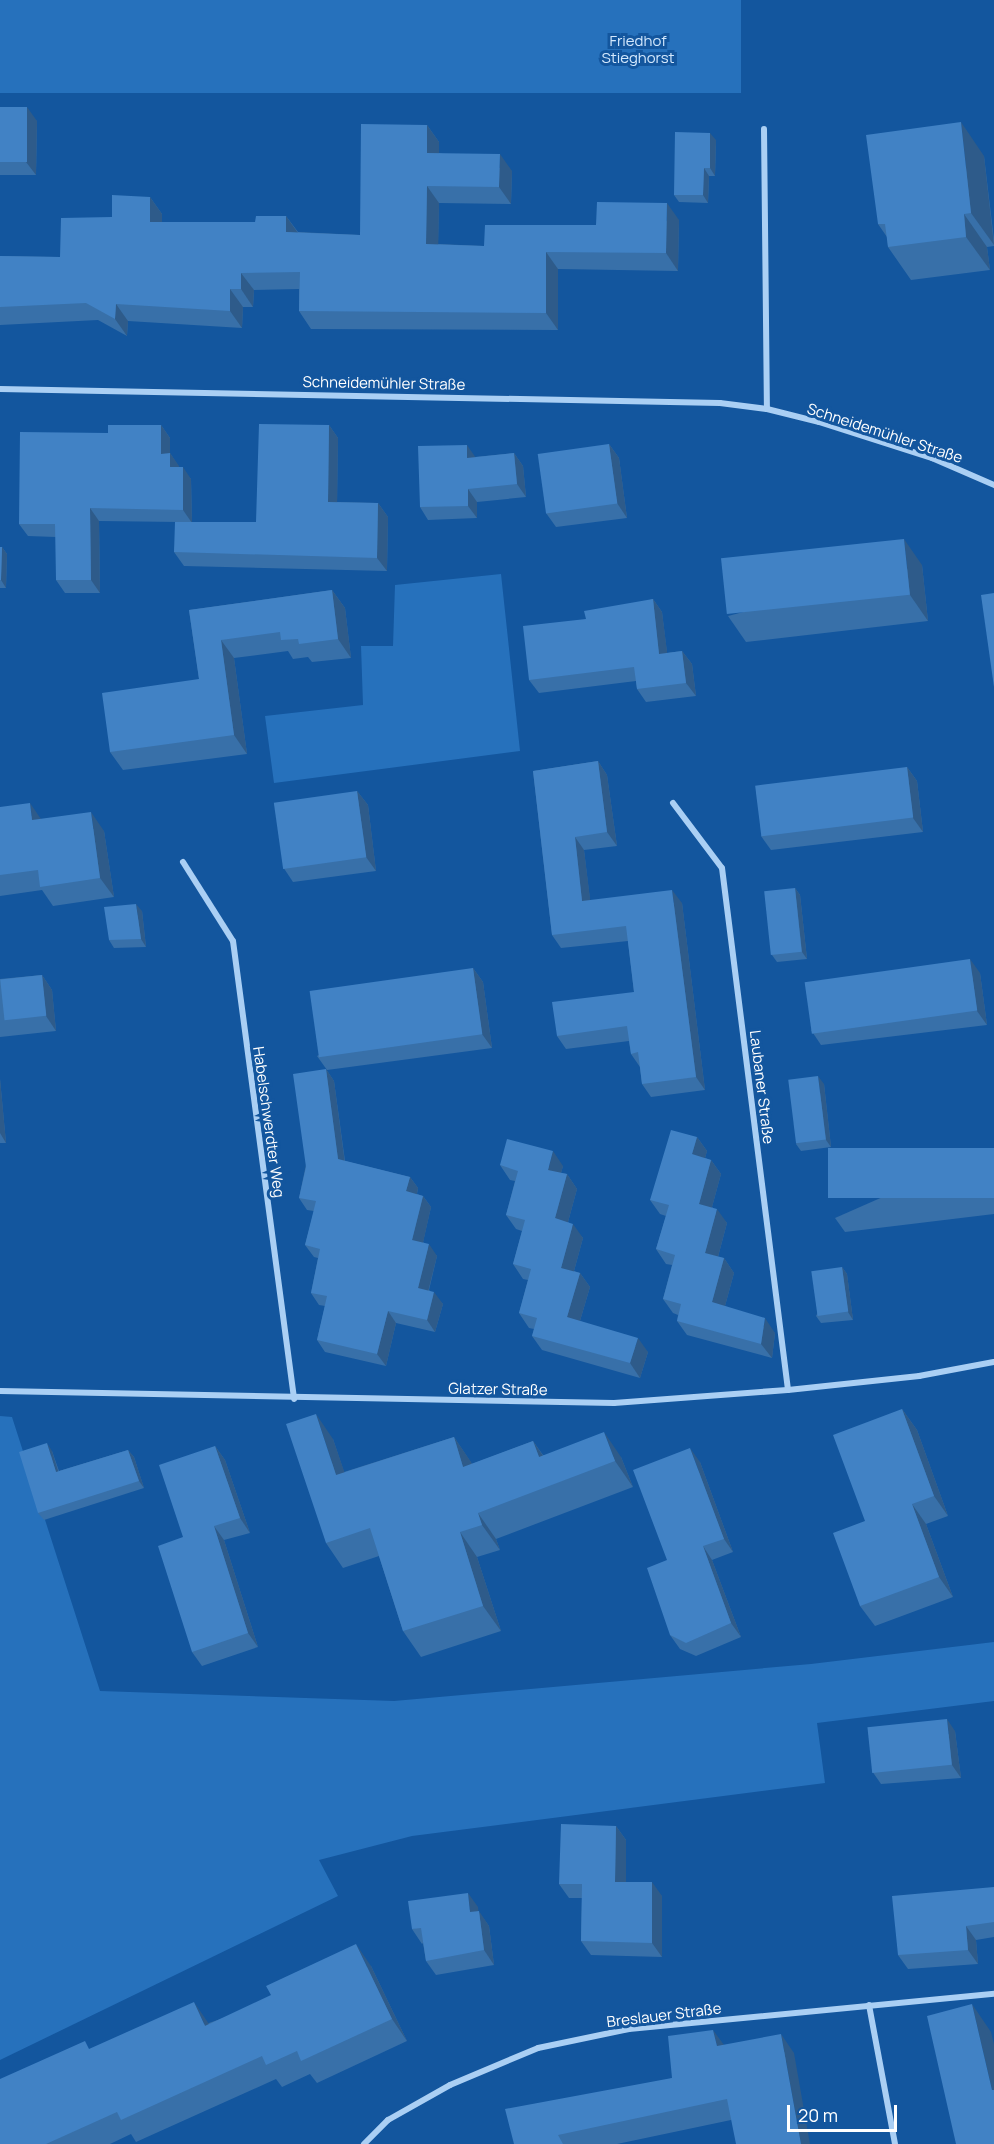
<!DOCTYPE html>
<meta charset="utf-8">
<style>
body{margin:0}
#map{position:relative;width:994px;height:2144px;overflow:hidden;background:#13569e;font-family:Manrope,sans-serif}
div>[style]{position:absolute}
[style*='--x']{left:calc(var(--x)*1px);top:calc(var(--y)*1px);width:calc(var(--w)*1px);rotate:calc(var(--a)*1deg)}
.green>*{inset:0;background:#2671bc;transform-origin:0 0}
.minor>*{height:6px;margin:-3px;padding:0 3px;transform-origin:3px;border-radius:3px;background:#aacff4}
.wall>*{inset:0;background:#3870a9}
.shaded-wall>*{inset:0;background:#2e5b8a}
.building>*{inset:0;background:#4182c5;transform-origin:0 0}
span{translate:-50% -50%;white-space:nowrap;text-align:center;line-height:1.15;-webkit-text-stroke:6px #13569e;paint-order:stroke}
.park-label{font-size:15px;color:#d3e8fd}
.street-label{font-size:15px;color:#fff}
.scale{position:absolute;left:787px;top:2105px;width:110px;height:27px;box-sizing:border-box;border:3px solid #fff;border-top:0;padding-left:8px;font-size:18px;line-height:21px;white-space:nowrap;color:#fff;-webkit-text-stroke:4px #13569e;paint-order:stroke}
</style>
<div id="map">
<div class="green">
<i style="left:0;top:0;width:741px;height:93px"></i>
<i style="clip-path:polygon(501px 574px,520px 751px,274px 783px,265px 716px,363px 705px,361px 646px,393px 646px,395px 585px)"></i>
<i style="clip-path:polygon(0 1416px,12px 1417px,100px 1691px,394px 1701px,811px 1664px,994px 1642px,994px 1701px,817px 1723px,825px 1783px,412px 1836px,319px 1860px,338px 1896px,0 2060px)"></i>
</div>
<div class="minor">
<i style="--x:764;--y:129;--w:280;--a:89.4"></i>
<i style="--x:0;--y:389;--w:720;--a:1.11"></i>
<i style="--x:720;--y:403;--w:47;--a:7.3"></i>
<i style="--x:767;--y:409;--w:54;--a:14"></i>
<i style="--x:819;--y:422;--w:119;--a:17.7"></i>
<i style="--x:932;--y:458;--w:68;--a:23.5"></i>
<i style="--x:673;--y:803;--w:81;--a:53"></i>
<i style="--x:722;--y:868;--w:526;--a:82.79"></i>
<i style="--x:183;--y:862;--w:93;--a:57.7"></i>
<i style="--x:233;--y:941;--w:462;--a:82.4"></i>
<i style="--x:0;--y:1391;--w:614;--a:1.12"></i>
<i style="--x:614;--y:1403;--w:174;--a:-4.3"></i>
<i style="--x:788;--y:1390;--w:132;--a:-6.1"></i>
<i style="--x:919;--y:1376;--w:76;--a:-10.6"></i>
<i style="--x:869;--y:2005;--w:141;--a:79.4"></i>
<i style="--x:364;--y:2144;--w:34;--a:-45"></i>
<i style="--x:388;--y:2120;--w:71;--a:-29.4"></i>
<i style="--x:450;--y:2085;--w:95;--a:-22.8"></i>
<i style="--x:538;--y:2048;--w:93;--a:-11.8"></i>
<i style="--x:629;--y:2029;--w:367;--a:-5.5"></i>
</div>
<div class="wall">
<i style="clip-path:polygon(0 107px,37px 121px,36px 175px,0 175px)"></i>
<i style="clip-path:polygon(427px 125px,439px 142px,439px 153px,512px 171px,511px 204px,439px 203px,438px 244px,484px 246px,596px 225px,679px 220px,678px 271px,558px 269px,558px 330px,311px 329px,299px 311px,299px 289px,254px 290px,253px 307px,243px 307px,242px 328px,128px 321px,127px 336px,98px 320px,0 325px,0 256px,60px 257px,112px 217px,150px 197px,162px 214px,162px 222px,255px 222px,286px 216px,298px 232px,360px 235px)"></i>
<i style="clip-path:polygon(716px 140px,715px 176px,709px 176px,708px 203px,679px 202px,674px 195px)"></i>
<i style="clip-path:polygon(984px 156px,994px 240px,994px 246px,987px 247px,990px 270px,911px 280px,888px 247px,887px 237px,878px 224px)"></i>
<i style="clip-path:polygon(161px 425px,170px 438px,170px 453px,179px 467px,191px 479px,192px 522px,256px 522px,329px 425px,338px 438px,337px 502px,378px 503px,388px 517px,387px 571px,184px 566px,174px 552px,179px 522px,99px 521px,100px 593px,65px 593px,56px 580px,56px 537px,28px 536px,19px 524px,108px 433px)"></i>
<i style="clip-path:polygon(609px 444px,619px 458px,627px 518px,556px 527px,546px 513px)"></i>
<i style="clip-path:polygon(514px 453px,523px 466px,526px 497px,477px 502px,477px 518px,428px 520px,420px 507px,475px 457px)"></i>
<i style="clip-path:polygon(0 547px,2px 547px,7px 554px,6px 588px,0 588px)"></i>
<i style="clip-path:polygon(922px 565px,928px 621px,746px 642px,728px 616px)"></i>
<i style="clip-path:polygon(332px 590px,345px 608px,351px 658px,312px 662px,308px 657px,293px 659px,288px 651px,234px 658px,247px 754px,123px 770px,110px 752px,199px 679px,189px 610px)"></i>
<i style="clip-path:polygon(653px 599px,662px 612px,667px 653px,682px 651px,692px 664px,696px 696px,646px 702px,637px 689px,636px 681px,539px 693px,529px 680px,586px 619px)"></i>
<i style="clip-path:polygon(598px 761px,607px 775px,617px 846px,584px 850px,590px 900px,682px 903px,705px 1090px,651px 1097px,642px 1084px,640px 1067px,631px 1054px,629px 1041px,566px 1049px,557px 1036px,634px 992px,628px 941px,561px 948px,552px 935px,533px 771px)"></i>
<i style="clip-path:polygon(907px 767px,917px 781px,923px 832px,771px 850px,761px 836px)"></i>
<i style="clip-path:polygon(357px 791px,368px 805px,376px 871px,293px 882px,283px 867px)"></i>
<i style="clip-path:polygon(0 807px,41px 819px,104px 831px,114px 897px,53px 906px,42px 890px,0 896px)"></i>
<i style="clip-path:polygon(795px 888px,800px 895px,807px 959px,777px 962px,772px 955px)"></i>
<i style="clip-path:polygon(142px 911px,146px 947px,114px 948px,109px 940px)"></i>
<i style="clip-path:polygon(473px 968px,483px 982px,492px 1048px,327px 1070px,317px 1056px)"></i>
<i style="clip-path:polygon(980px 973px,987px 1025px,821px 1045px,811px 1030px)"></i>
<i style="clip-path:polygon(42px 975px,52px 990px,56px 1031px,0 1037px,0 979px)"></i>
<i style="clip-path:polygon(326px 1069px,334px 1081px,345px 1161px,410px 1177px,418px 1188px,417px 1194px,423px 1196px,431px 1207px,423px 1242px,437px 1256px,429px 1290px,443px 1304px,435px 1332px,396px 1323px,386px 1366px,325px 1352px,317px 1340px,325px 1306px,319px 1305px,311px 1293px,318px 1258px,314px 1257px,305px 1245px,314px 1211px,307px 1210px,299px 1198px)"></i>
<i style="clip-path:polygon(0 1079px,6px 1143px,0 1143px)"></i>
<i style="clip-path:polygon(824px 1084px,831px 1147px,801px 1151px,796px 1144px)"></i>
<i style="clip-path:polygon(697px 1137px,707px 1151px,705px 1158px,711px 1160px,721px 1174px,712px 1207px,727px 1223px,718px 1257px,724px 1258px,734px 1273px,725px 1306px,775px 1333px,772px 1358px,687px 1335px,677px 1321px,678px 1315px,673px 1313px,663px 1299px,672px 1265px,666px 1264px,656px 1249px,666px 1216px,660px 1214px,650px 1200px)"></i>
<i style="clip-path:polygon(994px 1148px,994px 1214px,845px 1232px,835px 1218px)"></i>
<i style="clip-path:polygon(500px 1165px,563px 1166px,561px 1173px,567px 1174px,577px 1189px,568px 1222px,583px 1238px,574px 1271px,580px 1273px,590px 1287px,580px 1321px,648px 1352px,640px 1378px,542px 1350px,532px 1336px,534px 1329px,529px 1328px,519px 1313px,528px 1280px,523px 1279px,513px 1264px,522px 1231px,516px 1229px,506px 1215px,515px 1181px,510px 1180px)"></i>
<i style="clip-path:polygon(842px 1267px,847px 1274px,853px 1320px,821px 1323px,816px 1316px)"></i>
<i style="clip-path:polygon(902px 1409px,917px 1430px,948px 1516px,926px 1524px,953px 1597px,875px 1626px,860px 1606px,865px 1521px)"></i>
<i style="clip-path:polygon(454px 1437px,472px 1464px,533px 1441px,543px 1455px,621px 1457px,633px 1487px,496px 1539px,500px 1550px,477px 1557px,501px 1631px,421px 1657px,403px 1631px,379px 1556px,343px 1568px,326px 1543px,333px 1439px,344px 1472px)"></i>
<i style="clip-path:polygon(215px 1446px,225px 1460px,250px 1533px,224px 1540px,258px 1647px,202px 1666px,192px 1652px)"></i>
<i style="clip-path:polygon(128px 1450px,134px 1457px,144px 1488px,44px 1520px,38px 1513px,52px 1451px,59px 1471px)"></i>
<i style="clip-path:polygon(700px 1462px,733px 1552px,712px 1560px,741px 1637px,696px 1656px,680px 1649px,670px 1635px)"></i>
<i style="clip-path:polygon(955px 1731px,961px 1778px,881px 1784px,872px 1771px)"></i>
<i style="clip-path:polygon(616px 1826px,626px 1840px,626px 1882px,662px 1896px,662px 1957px,591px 1955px,581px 1941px,582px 1898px,569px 1898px,559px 1884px)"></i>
<i style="clip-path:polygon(994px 1887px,994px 1937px,976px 1940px,978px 1964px,908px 1969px,898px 1955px)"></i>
<i style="clip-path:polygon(478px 1907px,478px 1911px,489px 1926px,494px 1965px,436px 1975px,426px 1961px,423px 1943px,422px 1944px,412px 1929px)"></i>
<i style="clip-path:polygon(371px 1966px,407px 2041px,317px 2083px,310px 2074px,282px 2087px,276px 2079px,136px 2142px,131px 2134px,110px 2144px,0 2144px,91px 2049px,209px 2023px)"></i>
<i style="clip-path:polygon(724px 2045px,794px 2053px,731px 2120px,617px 2144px,514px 2144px,672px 2078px)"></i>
</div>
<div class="shaded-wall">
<i style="clip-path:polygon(27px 107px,37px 121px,36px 175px,26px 162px)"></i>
<i style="clip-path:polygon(961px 122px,984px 156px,994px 245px,971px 213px)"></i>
<i style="clip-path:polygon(427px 125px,439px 142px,439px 170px,427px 153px)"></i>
<i style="clip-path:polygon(710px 133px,716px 140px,715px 176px,710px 168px)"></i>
<i style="clip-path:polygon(500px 154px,512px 171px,511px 204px,499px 187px)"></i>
<i style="clip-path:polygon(704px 168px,709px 176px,708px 203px,703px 195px)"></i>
<i style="clip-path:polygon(427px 186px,439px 203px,438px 261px,426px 244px)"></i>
<i style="clip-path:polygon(150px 197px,162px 214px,162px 240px,150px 222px)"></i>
<i style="clip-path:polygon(667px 203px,679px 220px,678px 271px,666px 253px)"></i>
<i style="clip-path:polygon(964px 214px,987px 247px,990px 270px,966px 237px)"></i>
<i style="clip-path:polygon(286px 216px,298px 233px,286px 232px)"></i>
<i style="clip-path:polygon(546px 252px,558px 269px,558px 330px,546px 313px)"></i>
<i style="clip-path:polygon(241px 273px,254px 290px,253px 307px,241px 289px)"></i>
<i style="clip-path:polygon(230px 289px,243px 307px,242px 328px,230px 311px)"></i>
<i style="clip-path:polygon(116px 304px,128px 321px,127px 336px,115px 319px)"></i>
<i style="clip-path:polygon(161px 425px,170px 438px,170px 464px,170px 453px,179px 466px,179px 479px,161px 454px)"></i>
<i style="clip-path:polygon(329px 425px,338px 438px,337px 516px,328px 502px)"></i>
<i style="clip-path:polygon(609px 444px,619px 458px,627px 518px,617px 503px)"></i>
<i style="clip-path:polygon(467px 445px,476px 458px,467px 458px)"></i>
<i style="clip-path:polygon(514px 453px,523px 466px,526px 497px,517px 484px)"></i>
<i style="clip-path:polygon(183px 467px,191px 479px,192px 523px,183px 510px)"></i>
<i style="clip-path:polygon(468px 489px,477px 502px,477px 518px,468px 506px)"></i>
<i style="clip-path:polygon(378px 503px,388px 517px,387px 571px,377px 558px)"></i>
<i style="clip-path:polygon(90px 508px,99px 521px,100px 593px,91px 580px)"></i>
<i style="clip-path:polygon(904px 539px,922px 565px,928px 621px,910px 595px)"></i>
<i style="clip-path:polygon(2px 547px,7px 554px,6px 588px,1px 580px)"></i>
<i style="clip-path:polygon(332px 590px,345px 608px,351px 658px,338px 639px)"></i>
<i style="clip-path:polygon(653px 599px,662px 612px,669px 667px,659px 654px)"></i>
<i style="clip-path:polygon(221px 640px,234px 658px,247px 754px,234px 735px)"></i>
<i style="clip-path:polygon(682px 651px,692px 664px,696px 696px,686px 683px)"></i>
<i style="clip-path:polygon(598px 761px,607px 775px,617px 846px,607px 832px)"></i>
<i style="clip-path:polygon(907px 767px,917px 781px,923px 832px,913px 818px)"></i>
<i style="clip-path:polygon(357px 791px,368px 805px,376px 871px,366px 857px)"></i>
<i style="clip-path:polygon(30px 803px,43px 822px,32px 820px)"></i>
<i style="clip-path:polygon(91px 812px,104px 831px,114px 897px,100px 878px)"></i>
<i style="clip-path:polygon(575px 837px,584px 850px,592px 914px,582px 901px)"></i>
<i style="clip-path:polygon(795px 888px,800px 895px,807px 959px,802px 952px)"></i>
<i style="clip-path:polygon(672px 890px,682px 903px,705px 1090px,696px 1077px)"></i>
<i style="clip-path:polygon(136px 904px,142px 911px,146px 947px,141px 939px)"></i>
<i style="clip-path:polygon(970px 959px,980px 973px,987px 1025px,977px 1011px)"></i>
<i style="clip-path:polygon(473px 968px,483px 982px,492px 1048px,482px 1034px)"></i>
<i style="clip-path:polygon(42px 975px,52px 990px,56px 1031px,46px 1016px)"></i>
<i style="clip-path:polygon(326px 1069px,334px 1081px,346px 1171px,338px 1159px)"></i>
<i style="clip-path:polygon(818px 1076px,824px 1084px,831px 1147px,826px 1140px)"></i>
<i style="clip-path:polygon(0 1079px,6px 1143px,0 1133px)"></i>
<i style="clip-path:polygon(697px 1137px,707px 1151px,702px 1169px,692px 1154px)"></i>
<i style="clip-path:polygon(553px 1151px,563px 1166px,558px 1184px,548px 1170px)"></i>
<i style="clip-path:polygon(711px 1160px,721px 1174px,709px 1218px,699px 1204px)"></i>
<i style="clip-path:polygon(567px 1174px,577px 1189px,565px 1233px,555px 1218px)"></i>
<i style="clip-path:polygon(410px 1177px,418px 1188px,415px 1203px,406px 1191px)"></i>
<i style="clip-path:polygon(423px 1196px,431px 1207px,421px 1252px,412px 1240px)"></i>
<i style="clip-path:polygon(717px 1209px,727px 1223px,715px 1268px,705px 1253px)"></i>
<i style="clip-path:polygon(573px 1224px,583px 1238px,571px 1282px,561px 1268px)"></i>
<i style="clip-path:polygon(429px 1244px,437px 1256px,426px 1300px,418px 1288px)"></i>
<i style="clip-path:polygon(724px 1258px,734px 1273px,722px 1317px,712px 1302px)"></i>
<i style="clip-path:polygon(842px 1267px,847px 1274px,853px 1320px,848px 1312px)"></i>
<i style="clip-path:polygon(580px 1273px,590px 1287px,577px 1331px,567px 1317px)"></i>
<i style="clip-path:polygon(434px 1292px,443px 1304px,435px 1332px,427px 1320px)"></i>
<i style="clip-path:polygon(388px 1311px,396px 1323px,386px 1366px,377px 1354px)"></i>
<i style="clip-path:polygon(765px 1318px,775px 1333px,772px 1358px,761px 1344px)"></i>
<i style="clip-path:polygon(638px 1338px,648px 1352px,640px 1378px,630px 1363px)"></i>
<i style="clip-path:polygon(902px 1409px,917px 1430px,948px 1516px,934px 1496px)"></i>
<i style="clip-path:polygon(316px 1414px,333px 1439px,354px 1500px,336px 1475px)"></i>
<i style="clip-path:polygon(604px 1432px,621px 1457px,633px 1487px,615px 1461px)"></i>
<i style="clip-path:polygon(454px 1437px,471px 1462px,481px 1492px,463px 1467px)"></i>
<i style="clip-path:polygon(533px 1441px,550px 1466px,539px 1457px)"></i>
<i style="clip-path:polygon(47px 1443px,52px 1451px,61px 1480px,56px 1472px)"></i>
<i style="clip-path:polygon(215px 1446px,225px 1460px,250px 1533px,240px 1518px)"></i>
<i style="clip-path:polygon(690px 1448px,700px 1462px,733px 1552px,724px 1539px)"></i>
<i style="clip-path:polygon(128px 1450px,134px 1457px,144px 1488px,139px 1481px)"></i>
<i style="clip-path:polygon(912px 1504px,926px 1524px,953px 1597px,939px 1577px)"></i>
<i style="clip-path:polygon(478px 1513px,496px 1539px,500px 1550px,482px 1525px)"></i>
<i style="clip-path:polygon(214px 1526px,224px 1540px,258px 1647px,248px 1633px)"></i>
<i style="clip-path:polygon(460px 1532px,477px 1557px,501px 1631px,483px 1606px)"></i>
<i style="clip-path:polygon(703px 1546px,712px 1560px,741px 1637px,731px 1623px)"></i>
<i style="clip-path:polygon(947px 1719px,955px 1731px,961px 1778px,952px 1765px)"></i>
<i style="clip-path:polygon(616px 1826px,626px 1840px,626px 1896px,615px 1882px)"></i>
<i style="clip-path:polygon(652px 1882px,662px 1896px,662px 1957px,652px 1943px)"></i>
<i style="clip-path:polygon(468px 1893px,478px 1907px,480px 1926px,470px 1912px)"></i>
<i style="clip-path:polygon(479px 1911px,489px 1926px,494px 1965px,484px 1950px)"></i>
<i style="clip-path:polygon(966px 1926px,976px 1940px,978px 1964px,968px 1950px)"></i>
<i style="clip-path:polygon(356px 1944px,371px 1966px,407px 2041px,392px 2019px)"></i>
<i style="clip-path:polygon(194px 2002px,209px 2024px,205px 2026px)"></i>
<i style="clip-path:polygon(972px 2004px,991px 2032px,994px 2044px,994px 2093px,992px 2090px)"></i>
<i style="clip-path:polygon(713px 2030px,727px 2049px,717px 2046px)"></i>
<i style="clip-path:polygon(781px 2034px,794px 2053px,810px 2144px,801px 2144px)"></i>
</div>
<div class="building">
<i style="left:0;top:107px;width:27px;height:55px"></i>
<i style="clip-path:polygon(961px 122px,971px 213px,964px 214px,966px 237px,888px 247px,885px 224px,878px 224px,866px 135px)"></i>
<i style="clip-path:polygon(361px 124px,427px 125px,427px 153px,500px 154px,499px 187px,427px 186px,426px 244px,484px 246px,485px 225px,596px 225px,597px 202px,667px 203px,666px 253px,546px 252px,546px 313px,299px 311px,300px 272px,241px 273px,241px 289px,230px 289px,230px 311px,116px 304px,115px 319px,86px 303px,0 307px,0 256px,60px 257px,61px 218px,112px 217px,112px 195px,150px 197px,150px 222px,255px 222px,256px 216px,286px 216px,286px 232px,360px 235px)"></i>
<i style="clip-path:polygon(675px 132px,710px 133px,710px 168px,704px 168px,703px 195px,674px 195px)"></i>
<i style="clip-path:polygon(259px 424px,329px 425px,328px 502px,378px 503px,377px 558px,174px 552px,175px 522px,256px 522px)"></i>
<i style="clip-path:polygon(108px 425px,161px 425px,161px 454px,170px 453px,170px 467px,183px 467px,183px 510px,90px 508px,91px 580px,56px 580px,55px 524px,19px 524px,20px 432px,108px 433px)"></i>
<i style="left:609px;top:444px;width:60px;height:72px;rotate:82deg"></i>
<i style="clip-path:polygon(467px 445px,467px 458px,514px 453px,517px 484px,468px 489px,468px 506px,420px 507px,418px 446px)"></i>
<i style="left:904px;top:539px;width:56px;height:184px;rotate:84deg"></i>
<i style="clip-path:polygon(0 547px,2px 547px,1px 580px,0 580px)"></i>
<i style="clip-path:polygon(332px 590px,338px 639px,299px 644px,298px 639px,281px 640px,280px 632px,221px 640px,234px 735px,110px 752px,102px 693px,199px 679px,189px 610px)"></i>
<i style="clip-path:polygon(994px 593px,994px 687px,981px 595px)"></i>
<i style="clip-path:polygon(653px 599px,659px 654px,682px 651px,686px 683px,637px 689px,634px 667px,529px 680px,523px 626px,586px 619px,584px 611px)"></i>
<i style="clip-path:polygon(598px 761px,607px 832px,575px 837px,582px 901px,672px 890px,696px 1077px,642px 1084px,638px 1052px,631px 1054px,627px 1026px,557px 1036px,552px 1002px,634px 992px,626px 926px,552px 935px,533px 771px)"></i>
<i style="left:907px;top:767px;width:51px;height:153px;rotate:83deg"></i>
<i style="left:357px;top:791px;width:67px;height:84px;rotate:82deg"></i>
<i style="clip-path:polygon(30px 803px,32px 820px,91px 812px,100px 878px,40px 887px,38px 870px,0 875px,0 807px)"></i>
<i style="left:795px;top:888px;width:64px;height:31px;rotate:84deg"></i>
<i style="clip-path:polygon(136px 904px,141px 939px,109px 940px,104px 907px)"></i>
<i style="left:970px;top:959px;width:52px;height:167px;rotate:82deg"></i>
<i style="left:473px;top:968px;width:67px;height:165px;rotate:82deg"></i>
<i style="left:42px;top:975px;width:41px;height:42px;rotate:84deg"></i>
<i style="clip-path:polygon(326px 1069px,338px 1159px,410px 1177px,406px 1191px,423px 1196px,412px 1240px,429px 1244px,418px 1288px,434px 1292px,427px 1320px,388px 1311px,377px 1354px,317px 1340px,327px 1296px,311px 1293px,320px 1249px,305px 1245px,316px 1201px,299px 1198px,306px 1167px,293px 1074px)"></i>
<i style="left:818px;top:1076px;width:64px;height:30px;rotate:83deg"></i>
<i style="clip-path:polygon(671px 1130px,697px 1137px,692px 1154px,711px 1160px,699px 1204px,717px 1209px,705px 1253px,724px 1258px,712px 1302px,765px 1318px,761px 1344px,677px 1321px,681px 1304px,663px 1299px,675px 1255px,656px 1249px,669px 1205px,650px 1200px)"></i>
<i style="clip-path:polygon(507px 1139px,553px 1151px,548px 1170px,567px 1174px,555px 1218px,573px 1224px,561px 1268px,580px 1273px,567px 1317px,638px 1338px,630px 1363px,532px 1336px,537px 1318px,519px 1313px,531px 1269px,513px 1264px,525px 1220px,506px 1215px,518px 1171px,500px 1165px)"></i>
<i style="left:994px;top:1148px;width:50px;height:166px;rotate:90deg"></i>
<i style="left:842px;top:1267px;width:45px;height:31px;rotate:82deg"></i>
<i style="clip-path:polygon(902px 1409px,934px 1496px,912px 1504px,939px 1577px,860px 1606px,833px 1533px,865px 1521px,833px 1435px)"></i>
<i style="clip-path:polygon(316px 1414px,336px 1475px,454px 1437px,463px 1467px,533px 1441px,539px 1457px,604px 1432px,615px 1461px,478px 1513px,482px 1525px,460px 1532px,483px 1606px,403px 1631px,370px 1528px,326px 1543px,286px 1424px)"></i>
<i style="clip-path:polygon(47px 1443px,56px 1472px,128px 1450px,139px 1481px,38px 1513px,19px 1452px)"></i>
<i style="clip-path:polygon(215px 1446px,240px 1518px,214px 1526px,248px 1633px,192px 1652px,158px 1546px,183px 1537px,159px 1465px)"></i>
<i style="clip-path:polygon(690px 1448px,724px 1539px,703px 1546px,731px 1623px,686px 1643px,670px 1635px,647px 1568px,667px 1560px,633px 1470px)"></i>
<i style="left:947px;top:1719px;width:46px;height:80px;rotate:84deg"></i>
<i style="clip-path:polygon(561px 1824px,616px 1826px,615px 1882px,652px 1882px,652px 1943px,581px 1941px,582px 1884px,559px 1884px)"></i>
<i style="clip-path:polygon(994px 1887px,994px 1922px,966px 1926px,968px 1950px,898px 1955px,892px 1896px)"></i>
<i style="clip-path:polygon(468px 1893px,470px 1912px,479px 1911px,484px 1950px,426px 1961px,421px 1928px,412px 1929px,408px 1901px)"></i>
<i style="clip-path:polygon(356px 1944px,392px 2019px,301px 2061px,297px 2051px,266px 2065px,262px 2056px,121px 2120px,117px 2112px,46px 2144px,0 2144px,0 2079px,85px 2041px,89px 2049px,194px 2002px,205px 2026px,271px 1995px,266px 1986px)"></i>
<i style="clip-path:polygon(972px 2004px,992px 2090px,994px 2090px,994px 2144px,956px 2144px,927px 2016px)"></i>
<i style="clip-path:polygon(713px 2030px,717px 2046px,781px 2034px,801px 2144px,736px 2144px,727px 2099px,558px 2135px,563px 2144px,514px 2144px,505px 2109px,672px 2078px,668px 2036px)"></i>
</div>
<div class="park-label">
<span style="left:638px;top:49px">Friedhof<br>Stieghorst</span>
</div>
<div class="street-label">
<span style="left:384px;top:383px;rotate:1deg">Schneidemühler Straße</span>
<span style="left:885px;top:433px;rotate:18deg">Schneidemühler Straße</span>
<span style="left:762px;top:1087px;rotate:83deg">Laubaner Straße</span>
<span style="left:269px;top:1122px;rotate:82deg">Habelschwerdter Weg</span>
<span style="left:498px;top:1389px;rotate:1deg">Glatzer Straße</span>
<span style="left:664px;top:2015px;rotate:-7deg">Breslauer Straße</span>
</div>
<div class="scale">20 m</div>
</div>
